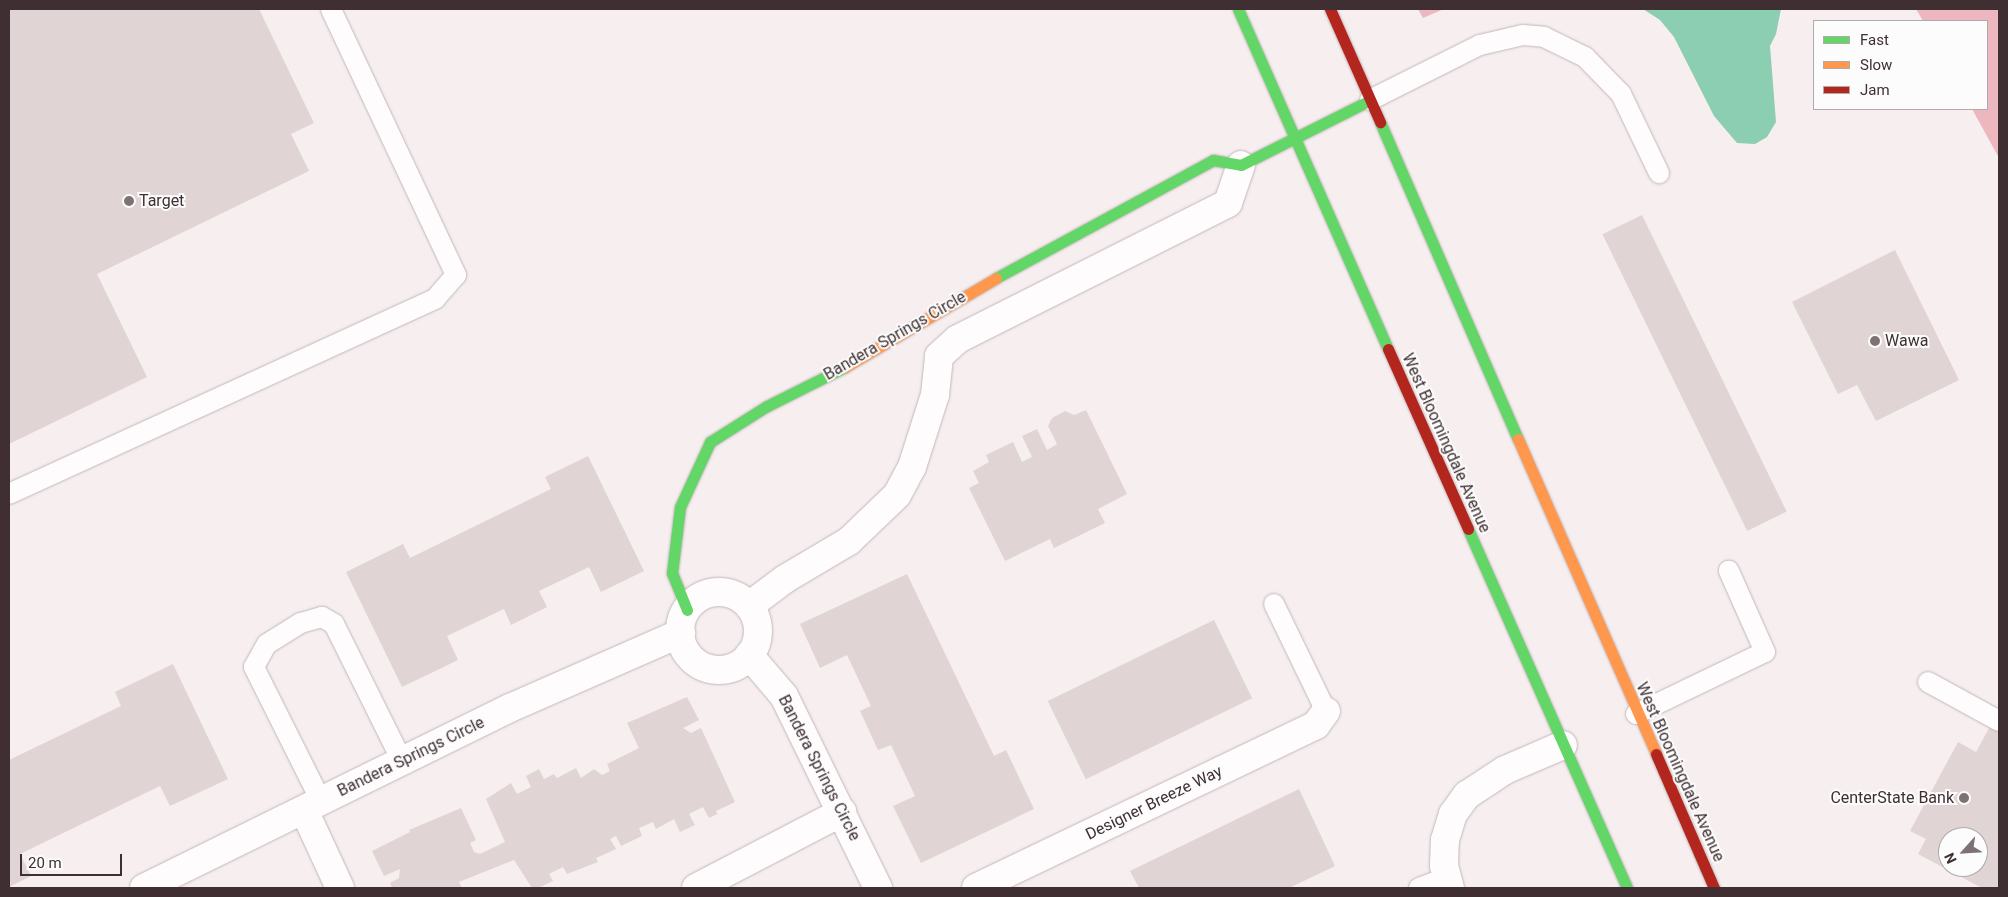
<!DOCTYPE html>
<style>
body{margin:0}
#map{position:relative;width:2008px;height:897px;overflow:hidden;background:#f7eeef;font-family:Roboto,sans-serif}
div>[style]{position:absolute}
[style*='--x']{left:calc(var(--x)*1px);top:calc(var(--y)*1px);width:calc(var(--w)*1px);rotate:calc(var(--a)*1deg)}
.forest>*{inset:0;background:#edb7c0}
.water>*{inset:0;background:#8cceb1}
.building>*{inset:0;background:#e0d4d5;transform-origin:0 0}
.roads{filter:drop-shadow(0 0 1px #c2b7b9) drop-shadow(0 0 1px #c2b7b9)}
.lane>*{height:20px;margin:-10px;padding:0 10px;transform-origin:10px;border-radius:10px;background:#fefcfd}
.street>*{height:28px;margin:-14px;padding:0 14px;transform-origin:14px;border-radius:14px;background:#fefcfd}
.street>.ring{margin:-14px;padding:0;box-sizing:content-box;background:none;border:28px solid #fefcfd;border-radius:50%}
.fast>*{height:11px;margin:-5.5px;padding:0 5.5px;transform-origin:5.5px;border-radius:5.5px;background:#63d668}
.slow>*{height:11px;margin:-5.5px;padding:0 5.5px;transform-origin:5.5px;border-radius:5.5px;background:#ff974d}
.jam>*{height:11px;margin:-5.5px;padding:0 5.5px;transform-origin:5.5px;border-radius:5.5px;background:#b3261e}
.dots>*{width:14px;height:14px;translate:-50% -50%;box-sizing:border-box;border:2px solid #fcfcfc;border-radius:50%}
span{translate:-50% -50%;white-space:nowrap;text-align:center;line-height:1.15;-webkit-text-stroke:4px #fcfcfc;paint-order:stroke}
.poi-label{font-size:16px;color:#3f2f32}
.left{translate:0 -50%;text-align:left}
.right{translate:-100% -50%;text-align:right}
.street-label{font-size:16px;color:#3f2f32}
.frame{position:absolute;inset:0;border:10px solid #3f2f32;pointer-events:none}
.legend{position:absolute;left:1813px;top:20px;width:175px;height:90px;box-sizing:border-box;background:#fcfcfc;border:1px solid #b0aaab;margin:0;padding:6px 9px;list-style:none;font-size:15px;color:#3f2f32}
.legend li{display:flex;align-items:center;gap:10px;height:25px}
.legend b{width:25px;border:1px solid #b0aaab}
.north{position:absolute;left:1938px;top:827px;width:50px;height:50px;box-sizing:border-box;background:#fcfcfc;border:1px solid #b0aaab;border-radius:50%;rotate:244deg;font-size:14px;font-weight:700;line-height:20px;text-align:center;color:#3f2f32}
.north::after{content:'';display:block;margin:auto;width:18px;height:22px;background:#7f7274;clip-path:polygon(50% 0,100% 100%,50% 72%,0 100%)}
.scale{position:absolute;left:20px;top:854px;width:102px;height:22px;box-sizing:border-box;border:2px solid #3f2f32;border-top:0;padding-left:6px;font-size:15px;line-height:18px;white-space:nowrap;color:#3f2f32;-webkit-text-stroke:4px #fcfcfc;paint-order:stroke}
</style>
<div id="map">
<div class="forest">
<i style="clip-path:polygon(1418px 9px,1444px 9px,1423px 18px)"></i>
<i style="clip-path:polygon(1916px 9px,1999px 9px,1999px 158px,1972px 109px,1987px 109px,1987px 21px,1923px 21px)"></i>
</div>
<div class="water">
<i style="clip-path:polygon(1643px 9px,1781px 9px,1776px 34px,1770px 46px,1776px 122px,1767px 137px,1755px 144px,1737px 143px,1714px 116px,1674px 37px,1660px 20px)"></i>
</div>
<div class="building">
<i style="clip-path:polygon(9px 9px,259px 9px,314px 123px,291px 134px,309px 171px,97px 274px,147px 377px,9px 444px)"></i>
<i style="left:1642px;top:215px;width:330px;height:44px;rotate:64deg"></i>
<i style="clip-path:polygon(1895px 250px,1959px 380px,1876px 421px,1857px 385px,1838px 394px,1792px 302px)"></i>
<i style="clip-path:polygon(1086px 410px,1127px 494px,1098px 509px,1105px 523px,1054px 548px,1050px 539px,1005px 561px,969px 488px,979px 483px,973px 471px,989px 462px,986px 455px,1013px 442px,1022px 462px,1032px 457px,1022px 436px,1037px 429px,1047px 450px,1057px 444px,1048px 426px,1052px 418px,1065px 411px,1074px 415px)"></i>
<i style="clip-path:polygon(588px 456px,644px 571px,601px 592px,589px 567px,539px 591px,547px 607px,511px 625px,504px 609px,447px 636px,458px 660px,402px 687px,346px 572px,403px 544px,410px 558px,551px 489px,545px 477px)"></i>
<i style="clip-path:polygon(907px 574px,994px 756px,1006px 750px,1034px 809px,921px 863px,893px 806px,915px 796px,891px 745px,878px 750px,860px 711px,871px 706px,847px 655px,820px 668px,800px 624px)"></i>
<i style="left:1214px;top:620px;width:87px;height:185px;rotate:64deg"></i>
<i style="clip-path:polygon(173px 664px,228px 779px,170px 806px,160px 786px,20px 854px,31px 876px,9px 887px,9px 760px,121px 706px,115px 692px)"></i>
<i style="clip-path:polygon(687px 697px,699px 720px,683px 728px,691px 733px,701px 728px,735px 802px,716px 811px,717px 814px,709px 818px,703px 807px,689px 814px,695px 825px,680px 832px,674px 819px,656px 829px,653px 822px,639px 828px,642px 836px,621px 846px,616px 836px,610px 839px,616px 849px,596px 858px,598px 862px,567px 874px,563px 867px,549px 874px,553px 881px,538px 888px,532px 888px,514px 860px,459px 882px,462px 888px,392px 888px,390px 883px,399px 878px,400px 869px,384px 876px,372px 851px,410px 832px,409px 830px,461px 808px,476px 840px,470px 843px,474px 852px,480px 854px,505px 842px,486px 799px,511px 783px,517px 794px,531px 787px,526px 776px,539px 769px,544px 779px,554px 774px,557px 778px,576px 768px,581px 778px,594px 769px,602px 775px,610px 771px,607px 764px,639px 748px,627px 723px)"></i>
<i style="clip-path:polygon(evenodd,1999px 710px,1999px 888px,1982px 888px,1918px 854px,1926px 839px,1910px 831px,1958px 742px,1976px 752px,1999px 710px,1948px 837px,1978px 837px,1978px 867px,1948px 867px,1948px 837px)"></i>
<i style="clip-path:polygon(1299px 789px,1335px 866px,1289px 888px,1139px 888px,1130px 871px)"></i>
</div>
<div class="roads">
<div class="lane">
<i style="--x:1370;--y:100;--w:123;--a:-26.6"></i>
<i style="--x:1480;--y:45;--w:44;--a:-13.1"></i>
<i style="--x:1523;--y:35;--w:21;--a:5"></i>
<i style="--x:1544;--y:37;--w:46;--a:26"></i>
<i style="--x:1585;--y:57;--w:52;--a:45.8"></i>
<i style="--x:1621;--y:94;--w:88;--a:64.3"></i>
<i style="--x:9;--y:494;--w:469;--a:-24.6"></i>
<i style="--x:435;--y:299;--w:32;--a:-49"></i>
<i style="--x:456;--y:275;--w:294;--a:-115.2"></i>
<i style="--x:1274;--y:604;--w:119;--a:64.1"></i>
<i style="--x:1928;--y:682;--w:81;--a:28.8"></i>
<i style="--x:1636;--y:714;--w:143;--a:-25.7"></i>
<i style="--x:1765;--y:652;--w:89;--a:-114"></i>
<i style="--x:321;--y:801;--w:150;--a:-116.6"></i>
<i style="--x:254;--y:667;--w:26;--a:-61"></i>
<i style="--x:267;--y:644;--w:40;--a:-32"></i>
<i style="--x:301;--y:623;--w:22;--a:-16"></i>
<i style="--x:322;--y:617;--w:14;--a:30"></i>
<i style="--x:334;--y:624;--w:153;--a:63.6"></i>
<i style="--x:1419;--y:888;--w:30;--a:-21"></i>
</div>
<div class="street">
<i class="ring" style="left:680px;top:592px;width:50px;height:50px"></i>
<i style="--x:749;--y:606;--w:45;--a:-36.9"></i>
<i style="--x:785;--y:579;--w:74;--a:-30.7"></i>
<i style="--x:849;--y:541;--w:66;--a:-43.8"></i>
<i style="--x:897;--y:495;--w:32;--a:-62"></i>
<i style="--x:912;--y:467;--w:76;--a:-72.3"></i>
<i style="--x:935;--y:395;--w:39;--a:-84"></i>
<i style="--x:939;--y:356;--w:25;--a:-42"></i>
<i style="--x:958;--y:339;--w:302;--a:-26.7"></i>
<i style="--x:1228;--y:203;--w:40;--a:-71.1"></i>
<i style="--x:749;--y:655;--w:54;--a:49.5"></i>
<i style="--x:784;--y:696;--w:214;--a:63.9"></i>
<i style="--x:304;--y:810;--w:86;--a:65.2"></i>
<i style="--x:144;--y:888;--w:408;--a:-26.2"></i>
<i style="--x:510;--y:708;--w:187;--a:-23.7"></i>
<i style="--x:696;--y:888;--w:165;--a:-27.5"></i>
<i style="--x:976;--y:888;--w:377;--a:-25.6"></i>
<i style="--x:1316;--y:725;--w:17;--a:-54"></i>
<i style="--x:1450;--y:888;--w:23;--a:-105"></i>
<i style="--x:1444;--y:866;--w:26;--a:-88"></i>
<i style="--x:1445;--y:840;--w:27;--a:-73"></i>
<i style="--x:1453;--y:814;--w:24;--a:-54"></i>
<i style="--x:1467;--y:795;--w:45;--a:-33.3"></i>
<i style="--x:1505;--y:770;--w:63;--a:-23.3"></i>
</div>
<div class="fast">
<i style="--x:1238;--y:9;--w:372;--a:66.2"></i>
<i style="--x:1380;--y:122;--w:346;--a:66.5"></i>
<i style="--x:996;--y:278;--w:247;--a:-28.5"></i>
<i style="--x:1213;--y:160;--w:28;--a:10"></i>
<i style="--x:1241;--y:165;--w:144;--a:-26.7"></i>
<i style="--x:1468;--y:529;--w:393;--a:66.1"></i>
<i style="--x:687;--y:610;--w:40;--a:-112"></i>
<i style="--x:672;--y:573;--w:66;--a:-83.1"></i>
<i style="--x:680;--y:507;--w:72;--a:-65.2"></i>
<i style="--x:710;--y:442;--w:67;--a:-32.3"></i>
<i style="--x:767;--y:406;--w:87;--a:-26.6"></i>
</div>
<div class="slow">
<i style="--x:845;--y:367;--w:175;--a:-30.5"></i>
<i style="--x:1518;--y:439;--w:344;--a:66.3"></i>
</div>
<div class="jam">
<i style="--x:1330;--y:9;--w:124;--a:66.1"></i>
<i style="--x:1388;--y:349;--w:197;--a:66"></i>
<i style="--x:1656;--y:754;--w:146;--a:66.6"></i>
</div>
</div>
<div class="dots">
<i style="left:129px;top:201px;background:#7f7274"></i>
<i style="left:1875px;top:341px;background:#7f7274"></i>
<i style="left:1964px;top:798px;background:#7f7274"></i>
</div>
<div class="poi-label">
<span class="left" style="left:139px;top:201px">Target</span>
<span class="left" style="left:1885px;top:341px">Wawa</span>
<span class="right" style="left:1954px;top:798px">CenterState Bank</span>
</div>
<div class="street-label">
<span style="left:895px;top:336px;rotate:-30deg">Bandera Springs Circle</span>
<span style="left:1446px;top:443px;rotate:66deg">West Bloomingdale Avenue</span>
<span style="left:411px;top:757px;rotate:-26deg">Bandera Springs Circle</span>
<span style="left:819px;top:768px;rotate:63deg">Bandera Springs Circle</span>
<span style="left:1680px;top:772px;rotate:66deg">West Bloomingdale Avenue</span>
<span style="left:1154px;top:803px;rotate:-26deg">Designer Breeze Way</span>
</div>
<div class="frame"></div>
<ul class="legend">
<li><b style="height:6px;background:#63d668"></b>Fast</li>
<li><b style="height:6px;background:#ff974d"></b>Slow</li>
<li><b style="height:6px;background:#b3261e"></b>Jam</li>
</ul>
<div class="north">N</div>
<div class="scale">20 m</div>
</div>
